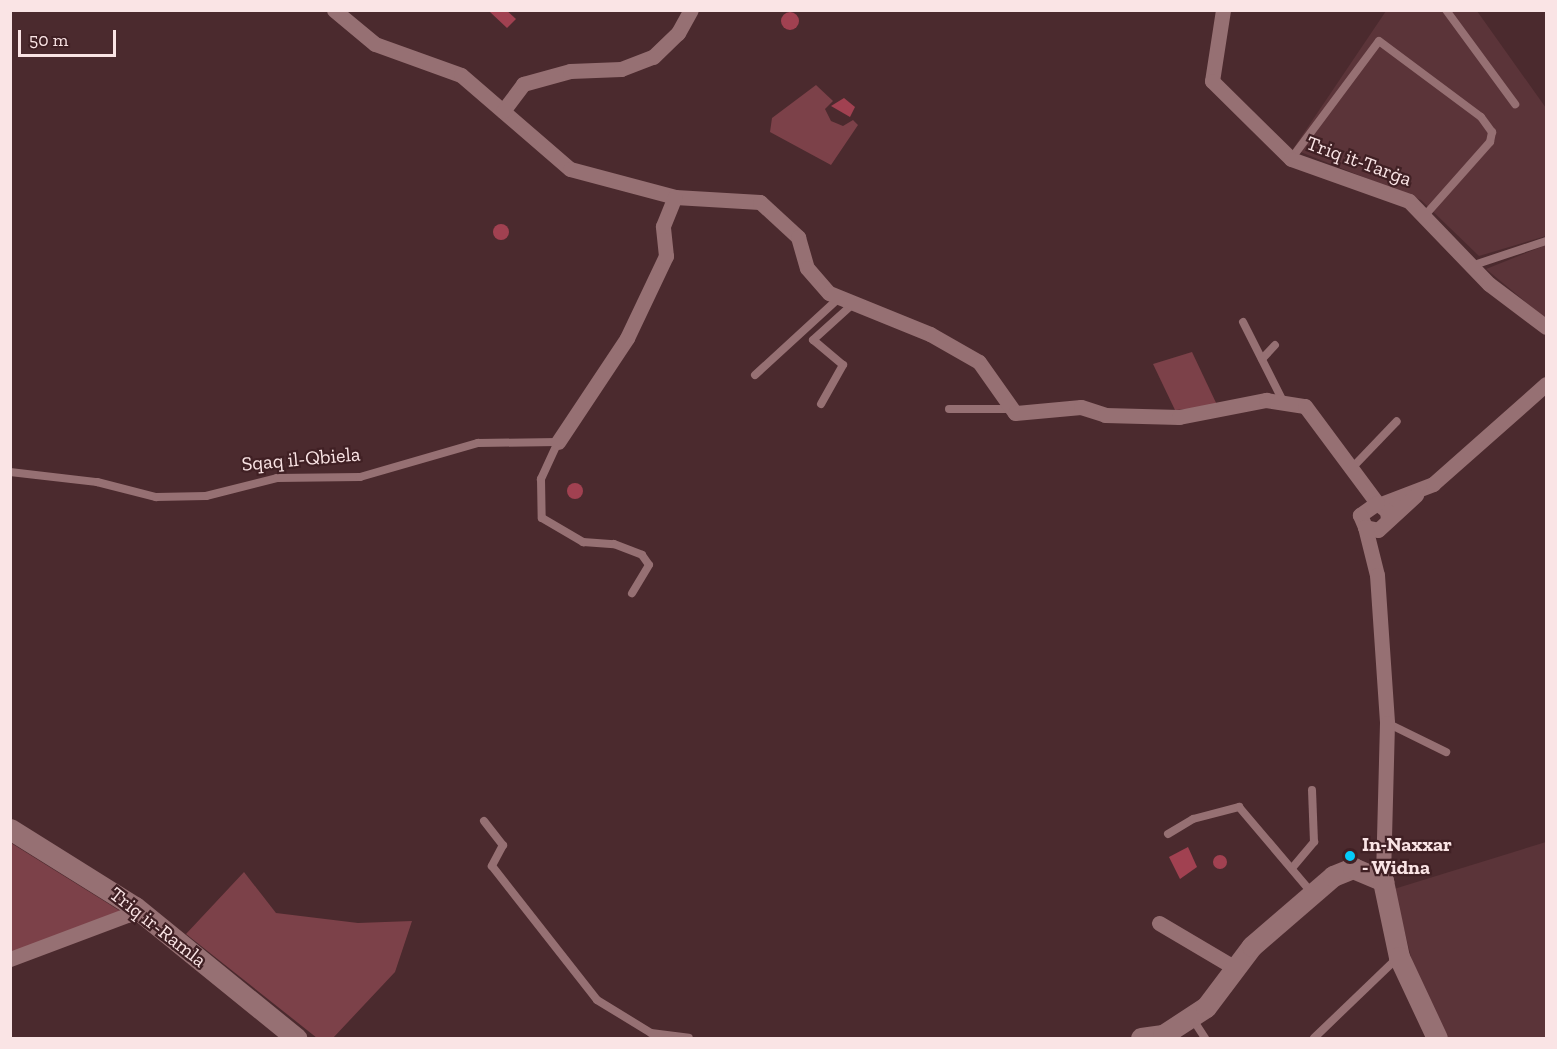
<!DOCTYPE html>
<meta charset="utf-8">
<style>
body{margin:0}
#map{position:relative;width:1557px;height:1049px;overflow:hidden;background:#4b2a2e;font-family:"Zilla Slab",serif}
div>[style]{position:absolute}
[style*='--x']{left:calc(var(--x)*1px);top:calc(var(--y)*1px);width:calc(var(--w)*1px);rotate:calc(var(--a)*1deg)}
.built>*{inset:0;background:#5b3439}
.green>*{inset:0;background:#7c4149}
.water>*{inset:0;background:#a14151}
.round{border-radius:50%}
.lane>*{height:8px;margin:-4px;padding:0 4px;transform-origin:4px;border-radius:4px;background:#967073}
.street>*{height:15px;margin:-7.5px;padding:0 7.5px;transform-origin:7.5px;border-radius:7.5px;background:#967073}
.secondary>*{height:21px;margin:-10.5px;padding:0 10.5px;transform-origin:10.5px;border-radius:10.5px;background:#967073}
.dots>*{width:16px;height:16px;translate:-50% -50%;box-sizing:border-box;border:3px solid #402024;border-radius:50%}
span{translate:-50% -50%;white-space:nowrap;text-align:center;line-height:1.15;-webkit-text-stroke:4.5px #402024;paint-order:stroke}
.street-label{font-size:20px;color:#fae4e5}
.poi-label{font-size:20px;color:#fae4e5;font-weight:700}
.left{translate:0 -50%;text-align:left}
.frame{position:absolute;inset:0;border:12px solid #fae4e5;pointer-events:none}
.scale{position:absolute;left:18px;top:30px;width:98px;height:27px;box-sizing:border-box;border:3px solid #fae4e5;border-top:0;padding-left:8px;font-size:18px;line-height:21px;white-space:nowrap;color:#fae4e5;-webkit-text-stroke:4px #402024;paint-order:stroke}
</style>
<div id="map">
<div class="built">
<i style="clip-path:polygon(1386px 11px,1477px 11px,1546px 108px,1546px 236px,1479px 256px,1421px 200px,1293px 149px)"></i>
<i style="clip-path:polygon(1546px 245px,1546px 319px,1486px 269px)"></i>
<i style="clip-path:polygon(1546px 842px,1546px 1038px,1446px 1038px,1412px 961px,1394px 889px)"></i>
</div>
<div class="green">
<i style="clip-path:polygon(816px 85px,833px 101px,825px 109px,831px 121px,843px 126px,853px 120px,858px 125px,831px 165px,770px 132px,772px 118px)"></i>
<i style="clip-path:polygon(1192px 352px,1218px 407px,1175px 410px,1153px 364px)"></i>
<i style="clip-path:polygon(11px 843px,125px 914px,11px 956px)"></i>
<i style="clip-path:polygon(244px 872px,276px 913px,358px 923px,412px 921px,395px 972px,333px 1038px,317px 1038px,186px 934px)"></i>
</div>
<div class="water">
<i style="clip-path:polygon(506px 10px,516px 19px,507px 28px,490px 12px)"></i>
<i class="round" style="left:781px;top:12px;width:18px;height:18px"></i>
<i style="clip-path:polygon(844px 98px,855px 107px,850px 117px,831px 106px)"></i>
<i class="round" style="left:493px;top:224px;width:16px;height:16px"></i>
<i class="round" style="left:567px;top:483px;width:16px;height:16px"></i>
<i style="clip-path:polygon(1188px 847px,1197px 867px,1180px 879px,1169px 857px)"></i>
<i class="round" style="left:1213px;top:855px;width:14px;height:14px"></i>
</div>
<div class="lane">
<i style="--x:1446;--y:10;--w:117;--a:53.7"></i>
<i style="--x:1291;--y:159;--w:147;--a:-53.3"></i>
<i style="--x:1379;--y:41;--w:127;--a:36.7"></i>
<i style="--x:1481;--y:117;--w:19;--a:54"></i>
<i style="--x:1492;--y:132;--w:10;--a:101"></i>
<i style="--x:1490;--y:142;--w:96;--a:131.6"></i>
<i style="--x:1474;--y:265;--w:76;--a:-18.4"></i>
<i style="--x:1243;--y:322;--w:91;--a:63.2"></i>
<i style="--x:1262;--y:359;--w:19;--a:-47"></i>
<i style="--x:755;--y:375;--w:115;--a:-42.5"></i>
<i style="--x:821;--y:404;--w:45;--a:-60.6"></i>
<i style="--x:843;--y:365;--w:39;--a:-140"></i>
<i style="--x:813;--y:340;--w:55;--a:-42.1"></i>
<i style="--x:949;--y:409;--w:64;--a:0"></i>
<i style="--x:558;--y:442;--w:41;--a:114.7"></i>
<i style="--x:541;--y:479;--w:39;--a:89"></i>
<i style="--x:542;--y:518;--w:48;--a:30.3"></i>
<i style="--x:583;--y:542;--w:31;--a:4"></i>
<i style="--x:614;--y:544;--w:30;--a:21"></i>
<i style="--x:642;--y:555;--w:12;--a:55"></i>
<i style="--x:649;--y:565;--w:33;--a:121"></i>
<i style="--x:1351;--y:469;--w:66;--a:-46.2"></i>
<i style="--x:10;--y:472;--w:88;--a:6.6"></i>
<i style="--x:97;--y:482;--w:61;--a:14.3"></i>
<i style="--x:156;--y:497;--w:50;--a:-1.1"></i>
<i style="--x:206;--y:496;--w:73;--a:-14.2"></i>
<i style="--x:277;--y:478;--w:83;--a:-0.7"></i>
<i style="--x:360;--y:477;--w:123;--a:-16.1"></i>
<i style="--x:478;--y:443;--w:80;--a:-0.7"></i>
<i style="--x:1387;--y:723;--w:66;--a:26.2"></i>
<i style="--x:484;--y:821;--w:31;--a:52"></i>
<i style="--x:503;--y:845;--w:24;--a:118"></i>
<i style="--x:492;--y:866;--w:170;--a:51.9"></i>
<i style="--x:597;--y:1000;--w:63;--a:31.4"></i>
<i style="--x:651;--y:1033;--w:38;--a:7"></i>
<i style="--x:1168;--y:834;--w:29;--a:-31"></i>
<i style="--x:1193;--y:819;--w:48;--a:-14.6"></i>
<i style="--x:1239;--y:807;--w:111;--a:49.7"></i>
<i style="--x:1293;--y:867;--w:33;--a:-50"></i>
<i style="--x:1314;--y:842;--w:52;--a:-92.2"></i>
<i style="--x:1192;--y:1018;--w:24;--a:57"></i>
<i style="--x:1314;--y:1038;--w:115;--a:-43.9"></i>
</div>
<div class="street">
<i style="--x:334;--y:10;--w:53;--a:39.7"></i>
<i style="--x:375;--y:44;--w:91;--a:19.8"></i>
<i style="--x:461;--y:75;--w:144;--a:40.8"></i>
<i style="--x:570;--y:169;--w:109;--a:14.9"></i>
<i style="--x:675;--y:197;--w:85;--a:3.4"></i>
<i style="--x:760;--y:202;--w:52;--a:42.6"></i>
<i style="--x:798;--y:237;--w:32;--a:74"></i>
<i style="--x:807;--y:268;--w:33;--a:49"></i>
<i style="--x:829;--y:293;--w:109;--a:22.1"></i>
<i style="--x:930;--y:334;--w:56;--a:29.7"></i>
<i style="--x:979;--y:362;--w:62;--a:54.8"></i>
<i style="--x:1015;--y:413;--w:66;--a:-5.2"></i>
<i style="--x:1081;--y:407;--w:25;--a:18"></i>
<i style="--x:1105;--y:415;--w:74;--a:1.5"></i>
<i style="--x:1179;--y:417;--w:89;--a:-11.1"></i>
<i style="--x:1266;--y:400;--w:39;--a:9"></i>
<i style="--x:1305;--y:406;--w:121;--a:53.4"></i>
<i style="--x:1223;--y:10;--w:72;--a:98.8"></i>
<i style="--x:1212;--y:81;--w:111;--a:44.6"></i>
<i style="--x:1291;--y:159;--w:125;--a:19.6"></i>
<i style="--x:1409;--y:201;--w:115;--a:46.1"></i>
<i style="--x:1489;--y:284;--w:71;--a:37"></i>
<i style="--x:503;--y:111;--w:34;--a:-53"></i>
<i style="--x:523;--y:84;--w:49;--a:-15.5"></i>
<i style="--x:570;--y:71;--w:51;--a:-2.2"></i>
<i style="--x:621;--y:69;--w:34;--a:-21"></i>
<i style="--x:653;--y:57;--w:35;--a:-44"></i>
<i style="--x:678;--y:33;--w:26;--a:-61"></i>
<i style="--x:558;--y:442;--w:125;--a:-56.4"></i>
<i style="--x:627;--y:338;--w:91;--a:-64.6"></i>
<i style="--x:666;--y:256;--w:30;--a:-96"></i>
<i style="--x:663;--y:226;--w:31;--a:-68"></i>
<i style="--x:1381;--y:504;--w:56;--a:-21"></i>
<i style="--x:1433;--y:484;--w:151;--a:-41.5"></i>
<i style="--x:1388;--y:520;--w:9;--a:-96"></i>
<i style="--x:1387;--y:511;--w:13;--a:-141"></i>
<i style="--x:1377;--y:503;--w:21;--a:145"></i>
<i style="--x:1360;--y:515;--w:13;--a:67"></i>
<i style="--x:1365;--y:527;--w:13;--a:13"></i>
<i style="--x:1378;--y:530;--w:52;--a:-42.6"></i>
<i style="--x:1365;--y:527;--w:49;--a:76"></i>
<i style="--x:1377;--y:575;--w:148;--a:86.1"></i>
<i style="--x:1387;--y:723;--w:158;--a:91.5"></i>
<i style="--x:1159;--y:923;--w:88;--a:30.6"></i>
<i style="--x:10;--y:959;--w:125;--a:-20.6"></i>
<i style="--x:127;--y:915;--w:11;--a:-45"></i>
</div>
<div class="secondary">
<i style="--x:10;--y:829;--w:147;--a:32"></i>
<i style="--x:135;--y:907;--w:208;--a:39.1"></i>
<i style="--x:1141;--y:1038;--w:22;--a:-8"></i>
<i style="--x:1163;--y:1035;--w:51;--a:-33.1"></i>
<i style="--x:1206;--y:1007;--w:76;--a:-53"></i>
<i style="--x:1252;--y:946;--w:107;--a:-40.8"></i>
<i style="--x:1333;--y:876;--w:22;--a:-22"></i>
<i style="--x:1353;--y:868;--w:33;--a:23"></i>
<i style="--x:1383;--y:881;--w:78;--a:78.1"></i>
<i style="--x:1399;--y:957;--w:89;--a:64.9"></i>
</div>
<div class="dots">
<i style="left:1350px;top:856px;background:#04cbf9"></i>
</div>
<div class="street-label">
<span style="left:1359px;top:161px;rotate:20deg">Triq it-Tarġa</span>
<span style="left:301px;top:459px;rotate:-5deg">Sqaq il-Qbiela</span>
<span style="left:158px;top:927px;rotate:38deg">Triq ir-Ramla</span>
</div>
<div class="poi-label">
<span class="left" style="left:1362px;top:856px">In-Naxxar<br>- Widna</span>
</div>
<div class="frame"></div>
<div class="scale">50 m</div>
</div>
